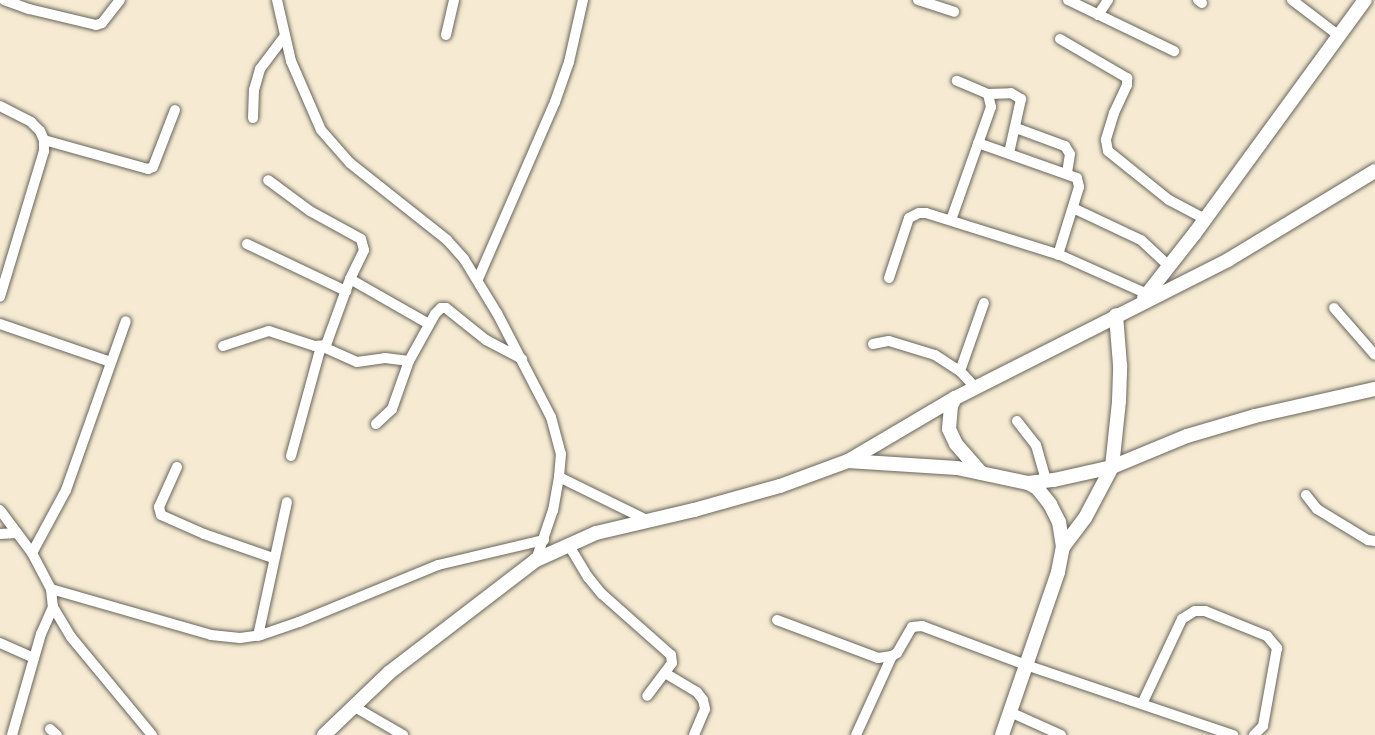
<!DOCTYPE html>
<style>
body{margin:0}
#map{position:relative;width:1375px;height:735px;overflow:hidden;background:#f6ebd2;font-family:"Indie Flower",sans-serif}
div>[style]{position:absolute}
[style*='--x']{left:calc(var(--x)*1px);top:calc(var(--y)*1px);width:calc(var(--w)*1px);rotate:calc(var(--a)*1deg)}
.roads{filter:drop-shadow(0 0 2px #68645c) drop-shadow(0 0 2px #68645c)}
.street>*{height:10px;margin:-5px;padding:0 5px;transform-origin:5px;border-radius:5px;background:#fff}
.secondary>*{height:14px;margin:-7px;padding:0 7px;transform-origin:7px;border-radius:7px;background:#fff}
span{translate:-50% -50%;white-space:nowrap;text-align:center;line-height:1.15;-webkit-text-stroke:5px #fcf5e5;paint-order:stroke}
</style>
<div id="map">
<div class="roads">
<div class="street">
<i style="--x:4;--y:0;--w:27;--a:20"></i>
<i style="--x:29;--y:9;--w:69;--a:13.4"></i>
<i style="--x:96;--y:25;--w:6;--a:-18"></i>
<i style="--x:102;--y:23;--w:29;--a:-52"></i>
<i style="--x:277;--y:0;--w:63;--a:77.1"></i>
<i style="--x:291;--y:61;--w:75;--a:66.5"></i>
<i style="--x:321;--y:130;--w:44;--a:48.7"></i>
<i style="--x:350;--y:163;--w:124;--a:38.4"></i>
<i style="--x:447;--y:240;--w:25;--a:48"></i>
<i style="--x:464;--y:259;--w:63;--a:58.6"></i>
<i style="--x:497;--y:313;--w:117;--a:62.6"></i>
<i style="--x:551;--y:417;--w:38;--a:75"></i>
<i style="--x:561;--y:454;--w:23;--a:95"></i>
<i style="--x:559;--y:477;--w:34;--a:100"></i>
<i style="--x:553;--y:510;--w:53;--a:108.8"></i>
<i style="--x:918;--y:0;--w:38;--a:18"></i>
<i style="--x:1068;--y:0;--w:118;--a:25.7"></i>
<i style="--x:1198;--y:0;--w:5;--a:37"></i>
<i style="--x:1292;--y:0;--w:58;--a:37.3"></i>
<i style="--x:1098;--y:15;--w:18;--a:-56"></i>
<i style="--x:446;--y:35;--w:36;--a:-77"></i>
<i style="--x:1060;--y:39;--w:78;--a:30.2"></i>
<i style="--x:1127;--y:78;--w:7;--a:90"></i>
<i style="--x:1127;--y:85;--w:31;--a:115"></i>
<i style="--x:1114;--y:113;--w:28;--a:107"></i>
<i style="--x:1106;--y:140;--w:11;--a:80"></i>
<i style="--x:1108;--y:151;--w:78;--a:38.8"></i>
<i style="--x:1169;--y:200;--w:41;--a:27.8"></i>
<i style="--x:988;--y:94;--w:23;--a:-2"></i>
<i style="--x:1011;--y:93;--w:12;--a:31"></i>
<i style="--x:1021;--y:99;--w:55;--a:102.5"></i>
<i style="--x:0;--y:106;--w:35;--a:27"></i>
<i style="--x:31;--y:122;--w:13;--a:45"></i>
<i style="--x:40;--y:131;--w:10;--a:66"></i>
<i style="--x:44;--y:140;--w:11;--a:90"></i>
<i style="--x:44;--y:151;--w:152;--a:106.8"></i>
<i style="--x:253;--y:118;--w:28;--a:-88"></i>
<i style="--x:254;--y:90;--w:22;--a:-74"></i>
<i style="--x:260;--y:69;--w:40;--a:-53"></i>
<i style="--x:1016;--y:128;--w:52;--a:20.2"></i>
<i style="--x:1065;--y:146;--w:9;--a:58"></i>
<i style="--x:1070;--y:154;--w:19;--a:99"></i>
<i style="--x:44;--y:140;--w:108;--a:15.6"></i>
<i style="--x:148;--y:169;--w:5;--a:-22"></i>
<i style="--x:153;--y:167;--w:61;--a:-68.9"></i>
<i style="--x:978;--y:143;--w:105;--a:19.5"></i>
<i style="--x:1077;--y:178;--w:9;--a:77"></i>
<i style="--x:1079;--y:187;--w:71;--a:107.2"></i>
<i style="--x:1073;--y:208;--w:75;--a:25.2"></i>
<i style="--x:1141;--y:240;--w:38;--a:43"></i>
<i style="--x:951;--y:220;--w:120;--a:-70.5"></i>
<i style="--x:991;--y:107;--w:13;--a:-103"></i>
<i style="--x:988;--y:94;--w:34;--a:-157"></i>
<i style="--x:247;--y:244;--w:110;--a:25.4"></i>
<i style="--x:889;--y:278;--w:63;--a:-71.6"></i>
<i style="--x:909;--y:218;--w:11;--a:-27"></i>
<i style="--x:919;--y:213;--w:7;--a:0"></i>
<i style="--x:926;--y:213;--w:140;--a:17.4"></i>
<i style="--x:1060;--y:255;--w:95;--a:24.1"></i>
<i style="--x:350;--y:279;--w:91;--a:29.7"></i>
<i style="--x:478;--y:279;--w:193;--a:-66.5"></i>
<i style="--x:555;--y:102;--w:42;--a:-70.7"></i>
<i style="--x:569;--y:62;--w:64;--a:-77.3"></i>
<i style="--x:1334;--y:308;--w:62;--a:48.9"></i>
<i style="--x:0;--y:324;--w:117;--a:18.9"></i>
<i style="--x:873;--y:344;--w:16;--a:-11"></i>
<i style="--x:889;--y:341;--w:48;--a:16.9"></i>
<i style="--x:935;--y:355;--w:30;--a:33"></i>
<i style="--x:960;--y:371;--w:22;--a:47"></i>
<i style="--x:223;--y:346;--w:48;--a:-18.1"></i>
<i style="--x:269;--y:331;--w:48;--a:18.1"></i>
<i style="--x:315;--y:346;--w:11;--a:-5"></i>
<i style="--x:326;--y:345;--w:70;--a:-70"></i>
<i style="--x:350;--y:279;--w:32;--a:-64"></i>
<i style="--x:364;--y:250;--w:11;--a:-105"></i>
<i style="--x:361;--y:239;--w:58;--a:-151.2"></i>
<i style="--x:310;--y:211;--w:52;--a:-143.6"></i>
<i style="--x:960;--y:371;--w:72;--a:-70.6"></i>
<i style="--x:1017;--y:421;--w:31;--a:52"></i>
<i style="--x:1036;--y:445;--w:37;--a:74"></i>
<i style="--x:376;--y:424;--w:22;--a:-43"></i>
<i style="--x:392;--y:409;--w:51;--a:-70.5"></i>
<i style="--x:409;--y:361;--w:54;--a:-61"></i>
<i style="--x:435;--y:314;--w:8;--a:-45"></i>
<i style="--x:441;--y:308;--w:5;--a:0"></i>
<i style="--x:446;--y:308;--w:51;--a:38.7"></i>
<i style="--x:486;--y:340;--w:41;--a:27.8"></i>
<i style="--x:291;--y:456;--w:114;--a:-74.7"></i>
<i style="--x:321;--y:346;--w:39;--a:24"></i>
<i style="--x:357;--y:362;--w:28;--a:-8"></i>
<i style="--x:385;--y:358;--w:24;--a:7"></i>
<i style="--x:177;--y:467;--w:44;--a:114.2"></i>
<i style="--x:159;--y:507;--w:8;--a:76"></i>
<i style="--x:161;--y:515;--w:47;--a:23.8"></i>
<i style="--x:204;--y:534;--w:73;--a:19.2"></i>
<i style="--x:559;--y:477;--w:100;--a:26.1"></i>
<i style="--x:1306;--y:495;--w:18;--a:52"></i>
<i style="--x:1317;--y:509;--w:60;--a:31.3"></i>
<i style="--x:1368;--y:540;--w:7;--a:8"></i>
<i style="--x:0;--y:510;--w:54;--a:53.3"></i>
<i style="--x:32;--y:553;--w:41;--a:62.2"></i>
<i style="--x:51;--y:589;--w:18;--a:84"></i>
<i style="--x:53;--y:607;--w:35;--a:59"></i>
<i style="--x:71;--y:637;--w:127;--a:50.4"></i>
<i style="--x:0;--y:534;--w:17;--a:-3"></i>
<i style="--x:568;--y:544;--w:39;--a:59"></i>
<i style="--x:588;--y:577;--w:22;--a:51"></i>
<i style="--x:602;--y:594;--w:92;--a:41.5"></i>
<i style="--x:671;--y:655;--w:8;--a:83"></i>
<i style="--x:672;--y:663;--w:41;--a:127.1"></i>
<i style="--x:32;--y:553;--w:72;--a:-61.6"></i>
<i style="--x:66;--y:490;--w:179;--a:-70.5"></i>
<i style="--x:51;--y:589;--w:166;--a:16"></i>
<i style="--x:211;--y:635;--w:29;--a:6"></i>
<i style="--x:240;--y:638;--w:21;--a:-8"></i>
<i style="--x:261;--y:635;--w:40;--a:-18.9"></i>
<i style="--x:299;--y:622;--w:150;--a:-22.3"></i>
<i style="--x:438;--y:565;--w:109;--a:-13.3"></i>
<i style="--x:777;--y:620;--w:108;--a:20.6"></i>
<i style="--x:878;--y:658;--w:14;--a:-8"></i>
<i style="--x:892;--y:656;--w:6;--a:-31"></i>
<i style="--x:897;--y:653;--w:30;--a:-60"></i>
<i style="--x:912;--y:627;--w:10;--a:-6"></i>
<i style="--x:922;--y:626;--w:111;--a:20.6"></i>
<i style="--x:1026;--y:665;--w:219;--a:18.7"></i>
<i style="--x:258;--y:636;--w:137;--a:-77.8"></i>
<i style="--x:0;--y:643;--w:37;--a:24"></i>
<i style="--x:665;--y:673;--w:37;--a:31"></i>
<i style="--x:697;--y:692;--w:10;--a:53"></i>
<i style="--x:703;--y:700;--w:9;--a:77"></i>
<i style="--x:705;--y:709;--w:28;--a:113"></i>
<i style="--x:1142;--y:704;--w:94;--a:-64.8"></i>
<i style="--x:1182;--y:619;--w:15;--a:-32"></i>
<i style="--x:1195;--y:611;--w:10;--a:0"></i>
<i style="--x:1205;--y:611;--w:67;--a:22"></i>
<i style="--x:1267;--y:636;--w:16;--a:50"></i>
<i style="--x:1277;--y:648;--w:79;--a:100.2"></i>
<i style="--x:1263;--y:726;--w:13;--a:135"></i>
<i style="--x:353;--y:706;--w:58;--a:30.1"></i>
<i style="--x:1010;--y:712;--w:56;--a:24.3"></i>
<i style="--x:50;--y:729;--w:9;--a:41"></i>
<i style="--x:12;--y:735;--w:105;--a:-74"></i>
<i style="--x:41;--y:634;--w:30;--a:-66"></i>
<i style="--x:856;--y:735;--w:87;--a:-65.5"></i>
</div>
<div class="secondary">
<i style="--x:1144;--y:298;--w:83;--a:-51.9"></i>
<i style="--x:1195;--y:233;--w:288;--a:-53.9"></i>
<i style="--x:955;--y:398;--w:9;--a:117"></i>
<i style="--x:951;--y:406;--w:23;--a:95"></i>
<i style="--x:949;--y:429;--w:17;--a:65"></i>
<i style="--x:956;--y:444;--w:38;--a:49"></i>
<i style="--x:848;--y:461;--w:109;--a:3.7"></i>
<i style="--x:957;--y:468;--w:73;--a:11.9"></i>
<i style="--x:1028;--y:483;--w:26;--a:-7"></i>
<i style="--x:1054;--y:480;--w:59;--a:-12.6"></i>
<i style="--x:1112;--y:467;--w:81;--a:-22.5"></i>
<i style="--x:1187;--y:436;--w:71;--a:-16.4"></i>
<i style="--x:1255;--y:416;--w:123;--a:-12.7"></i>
<i style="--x:1063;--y:547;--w:36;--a:-53"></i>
<i style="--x:1085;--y:518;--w:58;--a:-62.1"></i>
<i style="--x:1112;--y:467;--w:66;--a:-83.9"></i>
<i style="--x:1119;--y:401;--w:36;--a:-88"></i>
<i style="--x:1120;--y:365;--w:50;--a:-94.6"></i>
<i style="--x:324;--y:735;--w:91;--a:-43.7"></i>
<i style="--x:390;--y:672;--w:184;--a:-37.5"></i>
<i style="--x:536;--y:560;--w:66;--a:-24.2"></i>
<i style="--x:596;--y:533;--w:101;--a:-13.2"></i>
<i style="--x:694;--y:510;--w:89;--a:-15.6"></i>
<i style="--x:780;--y:486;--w:72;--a:-20.2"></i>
<i style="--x:848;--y:461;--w:124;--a:-30.5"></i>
<i style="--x:955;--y:398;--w:306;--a:-26.8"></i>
<i style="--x:1228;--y:260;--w:172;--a:-31.2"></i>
<i style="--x:1002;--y:735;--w:172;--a:-71"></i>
<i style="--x:1058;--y:572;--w:25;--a:-79"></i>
<i style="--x:1063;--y:547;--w:25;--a:-99"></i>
<i style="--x:1059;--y:522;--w:20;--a:-117"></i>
<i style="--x:1050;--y:504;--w:21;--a:-129"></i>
<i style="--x:1037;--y:488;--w:10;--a:-151"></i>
</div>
</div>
</div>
